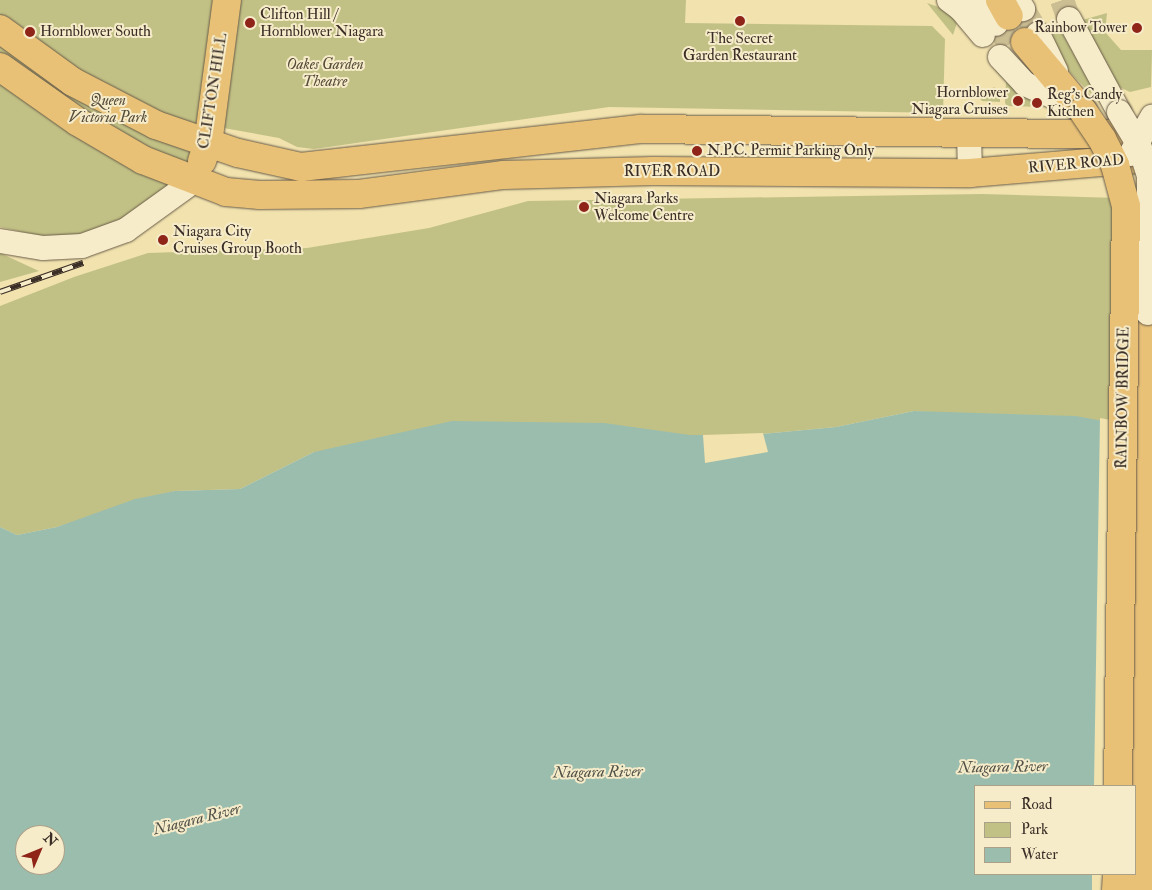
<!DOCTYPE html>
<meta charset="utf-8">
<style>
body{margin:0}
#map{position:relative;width:1152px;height:890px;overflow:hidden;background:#f1e2ae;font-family:"IM FELL Double Pica",serif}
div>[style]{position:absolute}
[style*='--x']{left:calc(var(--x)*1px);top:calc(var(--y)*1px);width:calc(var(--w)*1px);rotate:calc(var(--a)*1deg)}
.green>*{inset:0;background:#c2c185}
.water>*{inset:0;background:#9bbdae}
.pier>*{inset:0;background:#f1e2ae}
.minor-tunnel>*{height:24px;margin-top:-12px;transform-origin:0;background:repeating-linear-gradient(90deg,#ccbe93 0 24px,transparent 0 36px)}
.roads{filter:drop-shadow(0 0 1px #685b48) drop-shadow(0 0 1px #685b48)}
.minor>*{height:24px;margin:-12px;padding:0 12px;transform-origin:12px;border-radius:12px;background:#f6ecca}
.major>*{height:28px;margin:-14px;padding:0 14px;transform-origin:14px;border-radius:14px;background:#e8c177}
.highway>*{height:28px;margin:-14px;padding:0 14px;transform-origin:14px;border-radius:14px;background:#e8c177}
.rail>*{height:5.5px;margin-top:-2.75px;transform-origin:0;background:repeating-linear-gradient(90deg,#f6ecca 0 11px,#3a2e26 0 22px);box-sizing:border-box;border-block:1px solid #3a2e26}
.bridges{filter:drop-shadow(0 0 1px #685b48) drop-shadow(0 0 1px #685b48)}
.minor-bridge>*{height:24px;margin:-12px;padding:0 12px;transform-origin:12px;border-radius:12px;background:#f6ecca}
.highway-bridge>*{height:28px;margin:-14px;padding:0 14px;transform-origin:14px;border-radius:14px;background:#e8c177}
.dots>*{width:14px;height:14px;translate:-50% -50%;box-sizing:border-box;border:2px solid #f6ecca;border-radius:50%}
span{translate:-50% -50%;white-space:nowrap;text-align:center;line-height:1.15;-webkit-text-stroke:4px #f6ecca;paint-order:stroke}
.poi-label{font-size:15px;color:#3a2e26}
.left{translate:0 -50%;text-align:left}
.right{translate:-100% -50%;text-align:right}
.park-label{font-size:15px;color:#554b39;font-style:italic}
.street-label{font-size:15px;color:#3a2e26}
.water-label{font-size:16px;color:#525248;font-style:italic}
.legend{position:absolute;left:974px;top:785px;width:162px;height:90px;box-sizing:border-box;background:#f6ecca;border:1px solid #aba088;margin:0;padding:6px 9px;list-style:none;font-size:15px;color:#3a2e26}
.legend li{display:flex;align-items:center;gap:10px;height:25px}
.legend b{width:25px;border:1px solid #aba088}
.north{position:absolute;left:15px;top:825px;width:50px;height:50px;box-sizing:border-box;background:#f6ecca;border:1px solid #aba088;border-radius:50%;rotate:45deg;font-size:14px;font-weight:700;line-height:20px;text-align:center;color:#3a2e26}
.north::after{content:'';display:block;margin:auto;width:18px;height:22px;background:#8f2418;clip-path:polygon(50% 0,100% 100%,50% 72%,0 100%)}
</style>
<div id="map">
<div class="green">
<i style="clip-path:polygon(0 0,686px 0,685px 23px,932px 26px,945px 39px,943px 113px,609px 107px,314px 149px,297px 147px,279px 138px,218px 127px,194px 181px,126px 230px,50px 238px,0 227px)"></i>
<i style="clip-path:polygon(927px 3px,950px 11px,957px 23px,953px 35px)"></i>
<i style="clip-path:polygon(1107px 13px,1105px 32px,1121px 50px,1152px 50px,1151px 87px,1130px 92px,1119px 87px,1079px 21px)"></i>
<i style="clip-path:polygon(1060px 29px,1093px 89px,1091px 94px,1065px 67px,1045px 36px)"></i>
<i style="clip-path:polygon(1000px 66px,1028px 99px,1044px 107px,1007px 106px,1005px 103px,1006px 82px,995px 70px)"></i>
<i style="clip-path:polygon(994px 87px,1000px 94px,1000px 102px,982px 101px,973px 91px,989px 91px)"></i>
<i style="clip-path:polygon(982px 194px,1152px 199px,1152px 430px,914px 411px,836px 427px,750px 435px,314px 452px,240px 489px,175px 491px,57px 527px,17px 535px,0 527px,0 306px,74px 277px,148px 253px,307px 248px,429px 228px,528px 201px)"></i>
<i style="clip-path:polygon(0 253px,39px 271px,0 282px)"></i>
</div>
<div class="water">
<i style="clip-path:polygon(evenodd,914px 411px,1076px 416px,1152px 430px,1152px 890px,0 890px,0 527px,17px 535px,57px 527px,135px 499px,175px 491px,240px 489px,314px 452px,452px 421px,604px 423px,690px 435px,750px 435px,836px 427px,914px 411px,976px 786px,1136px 786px,1136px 874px,976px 874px,976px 786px,914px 411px,25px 835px,55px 835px,55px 865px,25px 865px,25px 835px)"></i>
</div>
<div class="pier">
<i style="clip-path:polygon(1100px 418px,1152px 428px,1150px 890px,1092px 890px,1092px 874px,1136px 874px,1136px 786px,1094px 786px)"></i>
<i style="clip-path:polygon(763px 433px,768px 452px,705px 463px,703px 435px)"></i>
</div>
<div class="minor-tunnel">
<i style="--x:1062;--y:0;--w:20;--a:70"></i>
<i style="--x:1023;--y:9;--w:29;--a:59"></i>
<i style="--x:996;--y:24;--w:29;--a:55"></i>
</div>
<div class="roads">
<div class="minor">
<i style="--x:949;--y:0;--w:15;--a:37"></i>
<i style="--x:961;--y:9;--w:34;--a:50"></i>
<i style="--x:981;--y:0;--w:28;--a:58"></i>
<i style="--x:1017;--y:0;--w:11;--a:56"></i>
<i style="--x:1069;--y:19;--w:106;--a:61.7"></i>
<i style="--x:1038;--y:34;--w:41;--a:64.1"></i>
<i style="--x:1000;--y:57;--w:37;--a:47"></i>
<i style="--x:1025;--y:84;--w:61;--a:24.1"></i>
<i style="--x:969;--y:133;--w:40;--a:88.6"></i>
<i style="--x:0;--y:241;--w:44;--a:9.2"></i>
<i style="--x:43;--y:248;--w:39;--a:-3"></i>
<i style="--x:82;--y:246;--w:47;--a:-20"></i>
<i style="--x:126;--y:230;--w:84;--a:-35.8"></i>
</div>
<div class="major">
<i style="--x:0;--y:29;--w:90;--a:36"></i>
<i style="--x:73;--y:82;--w:93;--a:27.4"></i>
<i style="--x:156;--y:125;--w:87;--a:18.9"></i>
<i style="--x:238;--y:153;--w:65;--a:12.5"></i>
<i style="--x:301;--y:167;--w:343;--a:-6.4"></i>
<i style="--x:642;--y:129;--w:510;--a:0.67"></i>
<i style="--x:0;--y:67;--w:95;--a:35.2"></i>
<i style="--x:78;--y:122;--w:75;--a:30.3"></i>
<i style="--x:143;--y:160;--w:89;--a:21.1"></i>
<i style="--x:226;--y:192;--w:34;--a:5"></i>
<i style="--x:260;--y:195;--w:99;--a:-0.6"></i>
<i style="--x:359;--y:194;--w:146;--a:-7.5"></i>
<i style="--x:504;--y:175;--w:149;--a:-1.5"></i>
<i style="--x:653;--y:171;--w:317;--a:0.4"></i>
<i style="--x:970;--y:173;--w:167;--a:-4.8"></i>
<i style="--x:202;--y:161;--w:18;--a:-71"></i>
<i style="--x:208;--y:144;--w:145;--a:-82.5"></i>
</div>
<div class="highway">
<i style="--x:1000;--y:0;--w:18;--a:61"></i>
<i style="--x:1025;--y:42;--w:90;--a:50"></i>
<i style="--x:1116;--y:890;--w:16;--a:-86"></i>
<i style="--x:1140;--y:890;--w:577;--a:-89.21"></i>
<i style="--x:1148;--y:313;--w:25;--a:-81"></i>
</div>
</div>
<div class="rail">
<i style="--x:0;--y:292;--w:88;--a:-19.3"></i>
</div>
<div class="bridges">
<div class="minor-bridge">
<i style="--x:1119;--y:112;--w:39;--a:59"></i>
<i style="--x:1139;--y:145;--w:32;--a:72"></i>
<i style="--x:1149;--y:175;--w:138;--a:90.4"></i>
<i style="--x:1131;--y:154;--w:43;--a:-60.4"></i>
</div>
<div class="highway-bridge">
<i style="--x:1083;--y:111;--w:34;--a:56"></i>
<i style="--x:1102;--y:139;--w:29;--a:63"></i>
<i style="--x:1115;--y:165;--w:42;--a:75"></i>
<i style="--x:1126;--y:206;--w:580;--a:90.79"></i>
</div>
</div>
<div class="dots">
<i style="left:740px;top:21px;background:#8f2418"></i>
<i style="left:250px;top:23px;background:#8f2418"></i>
<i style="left:1137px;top:28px;background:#8f2418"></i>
<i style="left:30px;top:32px;background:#8f2418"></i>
<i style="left:1018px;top:101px;background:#8f2418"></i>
<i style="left:1037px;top:103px;background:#8f2418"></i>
<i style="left:697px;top:151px;background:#8f2418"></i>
<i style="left:584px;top:207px;background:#8f2418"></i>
<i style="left:163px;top:240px;background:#8f2418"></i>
</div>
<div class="poi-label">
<span class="left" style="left:260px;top:23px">Clifton Hill /<br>Hornblower Niagara</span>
<span class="right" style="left:1127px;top:28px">Rainbow Tower</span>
<span class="left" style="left:40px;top:32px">Hornblower South</span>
<span style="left:740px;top:47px">The Secret<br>Garden Restaurant</span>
<span class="right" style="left:1008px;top:101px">Hornblower<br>Niagara Cruises</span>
<span class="left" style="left:1047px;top:103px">Reg’s Candy<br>Kitchen</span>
<span class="left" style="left:707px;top:151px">N.P.C. Permit Parking Only</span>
<span class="left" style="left:594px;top:207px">Niagara Parks<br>Welcome Centre</span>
<span class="left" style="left:173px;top:240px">Niagara City<br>Cruises Group Booth</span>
</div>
<div class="park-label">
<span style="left:325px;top:73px">Oakes Garden<br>Theatre</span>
<span style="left:108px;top:109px">Queen<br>Victoria Park</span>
</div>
<div class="street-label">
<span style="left:213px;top:91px;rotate:-81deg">CLIFTON HILL</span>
<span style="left:1076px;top:164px;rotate:-5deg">RIVER ROAD</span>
<span style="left:672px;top:172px">RIVER ROAD</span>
<span style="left:1123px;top:398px;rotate:-89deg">RAINBOW BRIDGE</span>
</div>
<div class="water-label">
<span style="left:1003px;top:767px;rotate:-1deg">Niagara River</span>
<span style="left:598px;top:772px;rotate:-1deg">Niagara River</span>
<span style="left:197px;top:819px;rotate:-14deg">Niagara River</span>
</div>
<ul class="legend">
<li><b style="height:6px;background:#e8c177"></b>Road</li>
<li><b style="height:14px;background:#c2c185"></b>Park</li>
<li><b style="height:14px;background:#9bbdae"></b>Water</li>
</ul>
<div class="north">N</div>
</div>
